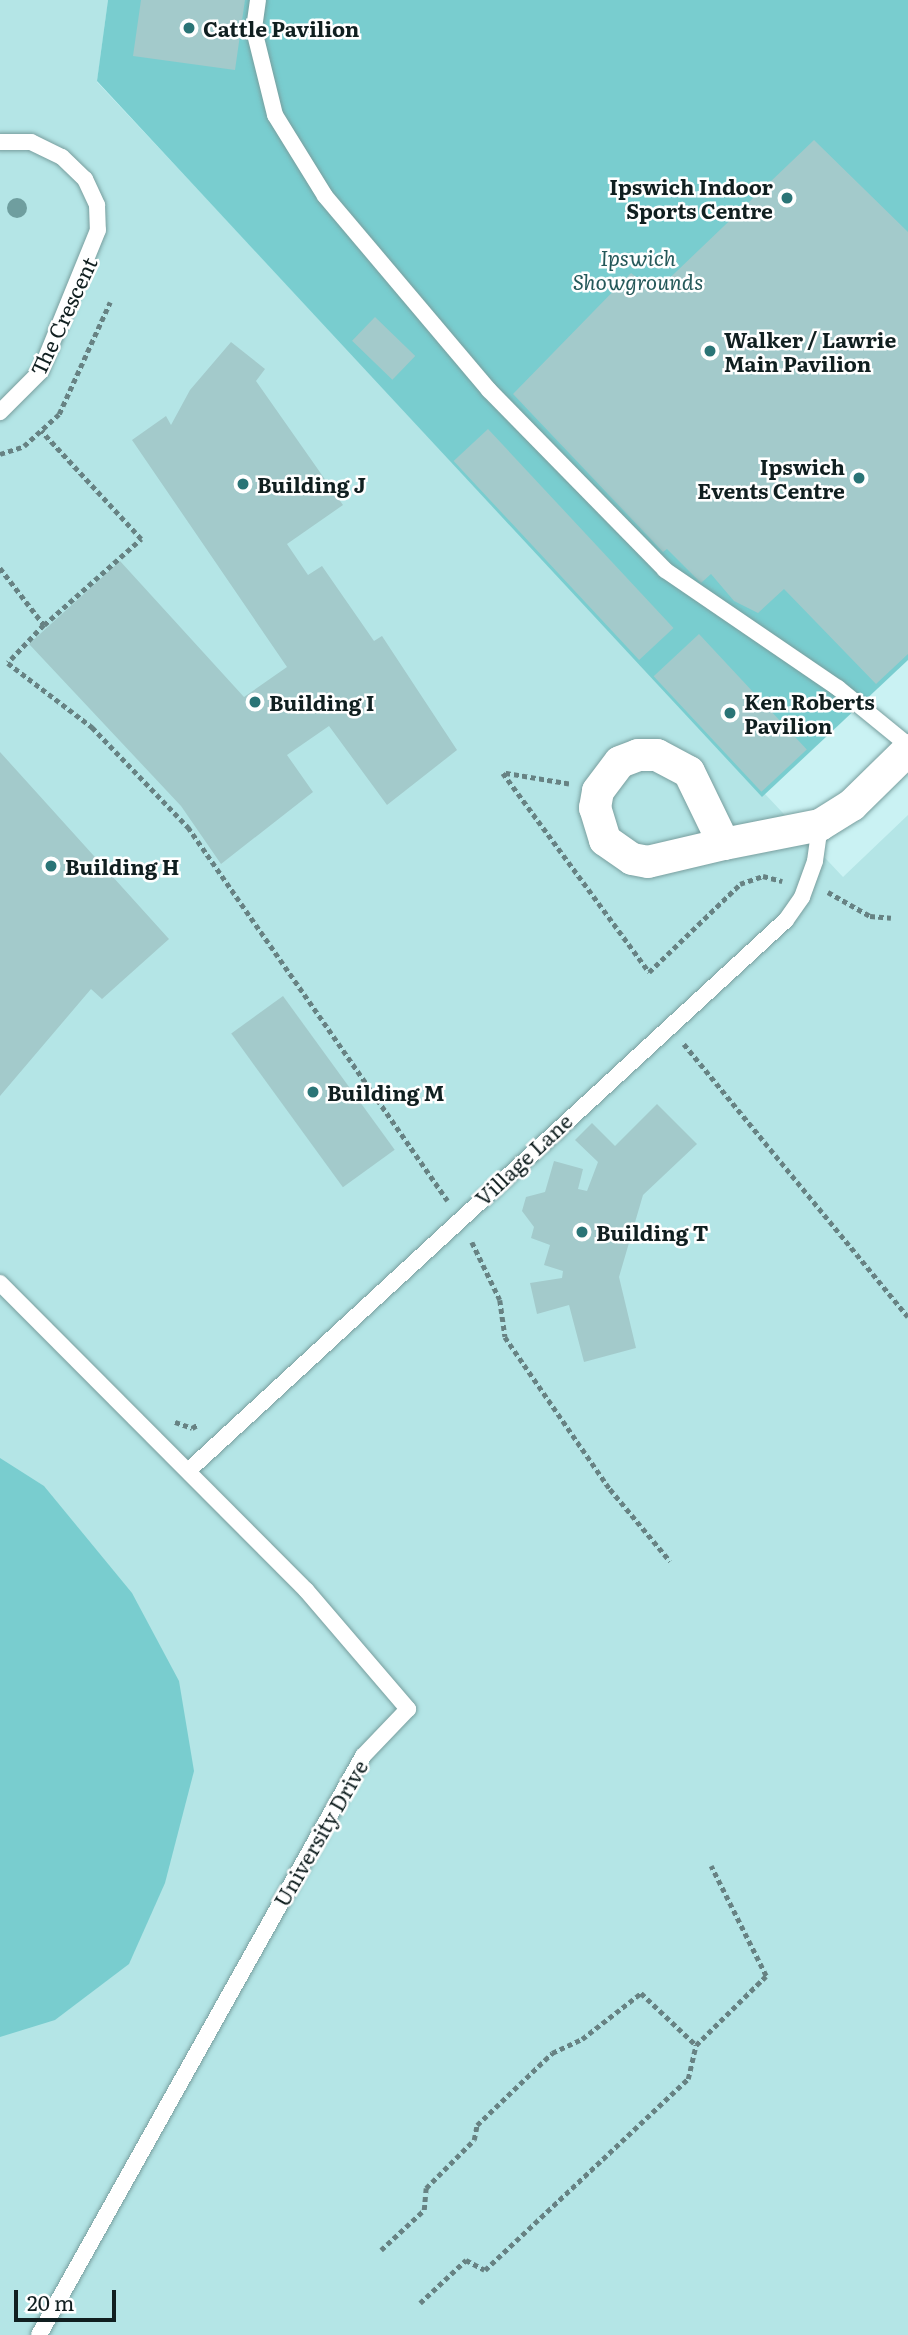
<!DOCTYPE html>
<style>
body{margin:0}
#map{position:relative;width:908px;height:2335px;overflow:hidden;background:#caf2f3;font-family:Literata,serif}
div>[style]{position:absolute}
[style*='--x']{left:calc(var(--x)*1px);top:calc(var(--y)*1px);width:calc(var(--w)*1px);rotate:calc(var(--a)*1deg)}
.built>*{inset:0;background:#b4e5e6}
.green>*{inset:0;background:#79cdcf}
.building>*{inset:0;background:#a3cacb;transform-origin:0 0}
.path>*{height:4.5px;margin-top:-2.25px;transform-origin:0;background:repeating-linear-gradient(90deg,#678283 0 5px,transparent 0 8.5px)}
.roads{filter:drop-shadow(0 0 2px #789e9e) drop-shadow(0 0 2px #789e9e)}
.service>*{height:16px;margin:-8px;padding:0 8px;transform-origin:8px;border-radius:8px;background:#fff}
.minor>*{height:32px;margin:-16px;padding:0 16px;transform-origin:16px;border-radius:16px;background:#fff}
.trees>*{width:20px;height:20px;margin:-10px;border-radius:50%;background:#6f9e9f}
.dots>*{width:19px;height:19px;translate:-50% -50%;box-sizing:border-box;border:4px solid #fff;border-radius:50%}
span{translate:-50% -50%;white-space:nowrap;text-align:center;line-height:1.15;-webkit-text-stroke:5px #fff;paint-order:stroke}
.poi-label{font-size:21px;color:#101f20;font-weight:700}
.left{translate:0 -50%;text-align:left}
.right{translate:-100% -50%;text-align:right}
.park-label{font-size:21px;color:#25595a;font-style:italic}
.street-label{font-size:21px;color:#101f20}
.scale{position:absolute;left:14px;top:2290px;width:102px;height:32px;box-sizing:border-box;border:4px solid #101f20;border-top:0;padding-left:9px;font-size:21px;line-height:24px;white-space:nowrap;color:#101f20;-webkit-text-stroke:5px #fff;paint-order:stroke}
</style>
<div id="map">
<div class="built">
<i style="clip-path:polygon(0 0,108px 0,97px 82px,843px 877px,908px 815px,908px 2335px,0 2335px)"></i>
</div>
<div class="green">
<i style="clip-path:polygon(108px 0,908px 0,908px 660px,762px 797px,97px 81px)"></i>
<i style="clip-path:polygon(0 1458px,44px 1486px,132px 1593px,179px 1681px,194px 1771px,165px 1883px,129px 1964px,55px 2020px,0 2037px)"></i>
</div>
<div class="building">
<i style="clip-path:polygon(141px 0,245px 0,235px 70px,133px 56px)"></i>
<i style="clip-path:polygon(814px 140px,908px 232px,908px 654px,876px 684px,784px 589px,758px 613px,734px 601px,711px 574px,701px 583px,667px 549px,663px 552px,513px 394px,631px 273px,655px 292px)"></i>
<i style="left:375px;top:317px;width:56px;height:33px;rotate:44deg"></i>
<i style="clip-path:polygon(231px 342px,265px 369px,256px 381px,343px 505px,287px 544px,308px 575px,322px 566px,374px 641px,382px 636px,457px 750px,387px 805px,329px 726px,287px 755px,313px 792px,221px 864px,181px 806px,29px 644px,120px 561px,244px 697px,287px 667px,132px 440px,166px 416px,171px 425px,190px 390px)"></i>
<i style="left:488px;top:429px;width:272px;height:47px;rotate:47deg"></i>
<i style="left:699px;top:634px;width:158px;height:62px;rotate:47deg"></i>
<i style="clip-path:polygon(0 752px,169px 939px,102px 999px,91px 989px,0 1096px)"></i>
<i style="left:283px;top:996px;width:190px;height:64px;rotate:54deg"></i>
<i style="clip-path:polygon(657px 1104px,697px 1144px,643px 1195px,619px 1277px,636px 1348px,584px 1362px,569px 1305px,537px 1314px,530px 1283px,562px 1278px,563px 1271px,544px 1265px,550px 1245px,531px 1238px,534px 1227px,522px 1211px,526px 1197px,545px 1192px,554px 1161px,583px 1169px,578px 1189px,587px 1191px,598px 1162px,575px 1140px,592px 1123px,615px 1146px)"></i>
</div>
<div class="path">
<i style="--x:0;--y:454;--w:25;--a:-18"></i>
<i style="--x:24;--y:446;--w:47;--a:-42.4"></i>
<i style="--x:59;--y:414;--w:123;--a:-65.5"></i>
<i style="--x:0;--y:568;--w:72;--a:52.3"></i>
<i style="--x:44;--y:625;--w:130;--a:-41.6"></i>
<i style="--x:141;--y:539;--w:147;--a:-132.8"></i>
<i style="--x:44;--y:625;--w:52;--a:133.5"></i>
<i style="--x:8;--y:663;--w:106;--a:37.3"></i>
<i style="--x:92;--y:727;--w:139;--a:46.2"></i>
<i style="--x:188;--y:827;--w:455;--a:55.2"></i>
<i style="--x:569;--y:784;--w:67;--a:-170.5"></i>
<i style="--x:503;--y:773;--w:247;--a:53.7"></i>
<i style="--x:649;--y:972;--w:127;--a:-44"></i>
<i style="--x:740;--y:884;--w:24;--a:-19"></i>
<i style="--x:763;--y:876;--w:20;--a:15"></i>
<i style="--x:828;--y:892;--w:48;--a:29.7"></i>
<i style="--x:870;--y:916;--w:21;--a:5"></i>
<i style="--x:684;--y:1044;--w:353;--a:50.6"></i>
<i style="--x:472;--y:1242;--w:64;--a:64.2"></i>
<i style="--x:500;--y:1300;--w:37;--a:82"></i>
<i style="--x:505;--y:1337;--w:185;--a:55.4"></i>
<i style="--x:610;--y:1489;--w:94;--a:50.2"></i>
<i style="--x:175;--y:1422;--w:18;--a:19"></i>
<i style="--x:192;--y:1428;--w:8;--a:-30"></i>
<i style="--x:381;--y:2250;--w:59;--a:-42.9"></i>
<i style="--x:424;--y:2210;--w:22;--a:-85"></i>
<i style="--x:426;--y:2188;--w:68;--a:-45"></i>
<i style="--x:474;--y:2140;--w:15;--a:-79"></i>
<i style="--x:477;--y:2125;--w:104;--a:-43.8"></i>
<i style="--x:552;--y:2053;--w:33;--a:-25"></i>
<i style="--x:582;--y:2039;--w:75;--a:-37.9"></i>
<i style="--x:641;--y:1993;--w:76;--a:43.4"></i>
<i style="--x:420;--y:2303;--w:63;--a:-43.1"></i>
<i style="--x:466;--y:2260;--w:21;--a:28"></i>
<i style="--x:485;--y:2270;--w:279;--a:-43.3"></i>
<i style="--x:688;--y:2079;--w:35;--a:-77"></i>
<i style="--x:696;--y:2045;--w:98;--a:-44.6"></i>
<i style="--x:766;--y:1976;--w:123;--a:-116.6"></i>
</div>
<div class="roads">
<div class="service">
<i style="--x:258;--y:0;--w:30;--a:98"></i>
<i style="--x:254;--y:30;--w:88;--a:76.1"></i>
<i style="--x:275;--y:115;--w:95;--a:58.3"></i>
<i style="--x:325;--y:196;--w:254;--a:49.8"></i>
<i style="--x:489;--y:390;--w:252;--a:45.6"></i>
<i style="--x:665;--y:570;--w:209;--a:34.3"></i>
<i style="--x:838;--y:688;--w:90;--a:39.2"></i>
<i style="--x:0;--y:142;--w:31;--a:0"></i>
<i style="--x:31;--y:142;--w:34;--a:26"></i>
<i style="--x:62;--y:157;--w:32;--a:44"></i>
<i style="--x:85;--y:179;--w:29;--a:65"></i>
<i style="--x:97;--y:205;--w:25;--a:88"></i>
<i style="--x:98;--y:230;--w:153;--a:112.2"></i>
<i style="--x:40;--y:372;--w:57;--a:135"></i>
<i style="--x:0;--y:1283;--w:433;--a:45.1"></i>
<i style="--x:306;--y:1590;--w:157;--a:49.4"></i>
<i style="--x:408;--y:1709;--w:65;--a:133.8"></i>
<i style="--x:363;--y:1756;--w:663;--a:119.23"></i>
<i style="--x:188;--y:1471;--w:813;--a:-42.66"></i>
<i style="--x:786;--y:920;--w:28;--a:-55"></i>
<i style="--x:802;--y:897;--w:38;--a:-70"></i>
<i style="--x:815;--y:861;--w:36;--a:-82"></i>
</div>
<div class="minor">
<i style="--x:638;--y:755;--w:19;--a:0"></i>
<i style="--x:657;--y:755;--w:36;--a:28"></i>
<i style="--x:689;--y:772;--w:80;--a:64.1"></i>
<i style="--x:724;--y:844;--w:78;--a:166.7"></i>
<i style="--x:648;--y:862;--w:16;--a:-169"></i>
<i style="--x:632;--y:859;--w:33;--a:-145"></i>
<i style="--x:605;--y:840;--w:34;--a:-107"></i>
<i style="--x:595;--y:808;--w:17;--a:-80"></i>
<i style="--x:598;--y:791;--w:36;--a:-53"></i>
<i style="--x:620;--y:762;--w:19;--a:-21"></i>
<i style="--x:724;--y:844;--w:98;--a:-11.2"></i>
<i style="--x:820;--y:825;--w:38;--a:-32"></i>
<i style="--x:852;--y:805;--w:78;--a:-44.5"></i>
</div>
</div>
<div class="trees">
<i style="left:17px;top:208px"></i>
</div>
<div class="dots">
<i style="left:189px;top:28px;background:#2a7476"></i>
<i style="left:787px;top:198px;background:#2a7476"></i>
<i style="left:710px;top:351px;background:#2a7476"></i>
<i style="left:859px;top:478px;background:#2a7476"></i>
<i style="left:243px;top:484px;background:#2a7476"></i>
<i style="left:255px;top:702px;background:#2a7476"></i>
<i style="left:730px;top:713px;background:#2a7476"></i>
<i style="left:51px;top:866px;background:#2a7476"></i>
<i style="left:313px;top:1092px;background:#2a7476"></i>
<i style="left:582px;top:1232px;background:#2a7476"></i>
</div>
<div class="poi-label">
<span class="left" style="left:203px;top:28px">Cattle Pavilion</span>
<span class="right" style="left:773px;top:198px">Ipswich Indoor<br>Sports Centre</span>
<span class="left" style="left:724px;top:351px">Walker / Lawrie<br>Main Pavilion</span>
<span class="right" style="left:845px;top:478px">Ipswich<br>Events Centre</span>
<span class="left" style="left:257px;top:484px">Building J</span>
<span class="left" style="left:744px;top:713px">Ken Roberts<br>Pavilion</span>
<span class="left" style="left:269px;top:702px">Building I</span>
<span class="left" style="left:65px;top:866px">Building H</span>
<span class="left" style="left:327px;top:1092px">Building M</span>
<span class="left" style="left:596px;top:1232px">Building T</span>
</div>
<div class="park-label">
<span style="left:638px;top:269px">Ipswich<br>Showgrounds</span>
</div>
<div class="street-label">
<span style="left:63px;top:316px;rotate:-65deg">The Crescent</span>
<span style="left:523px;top:1159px;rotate:-43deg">Village Lane</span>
<span style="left:320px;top:1833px;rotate:-60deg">University Drive</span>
</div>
<div class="scale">20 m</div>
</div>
